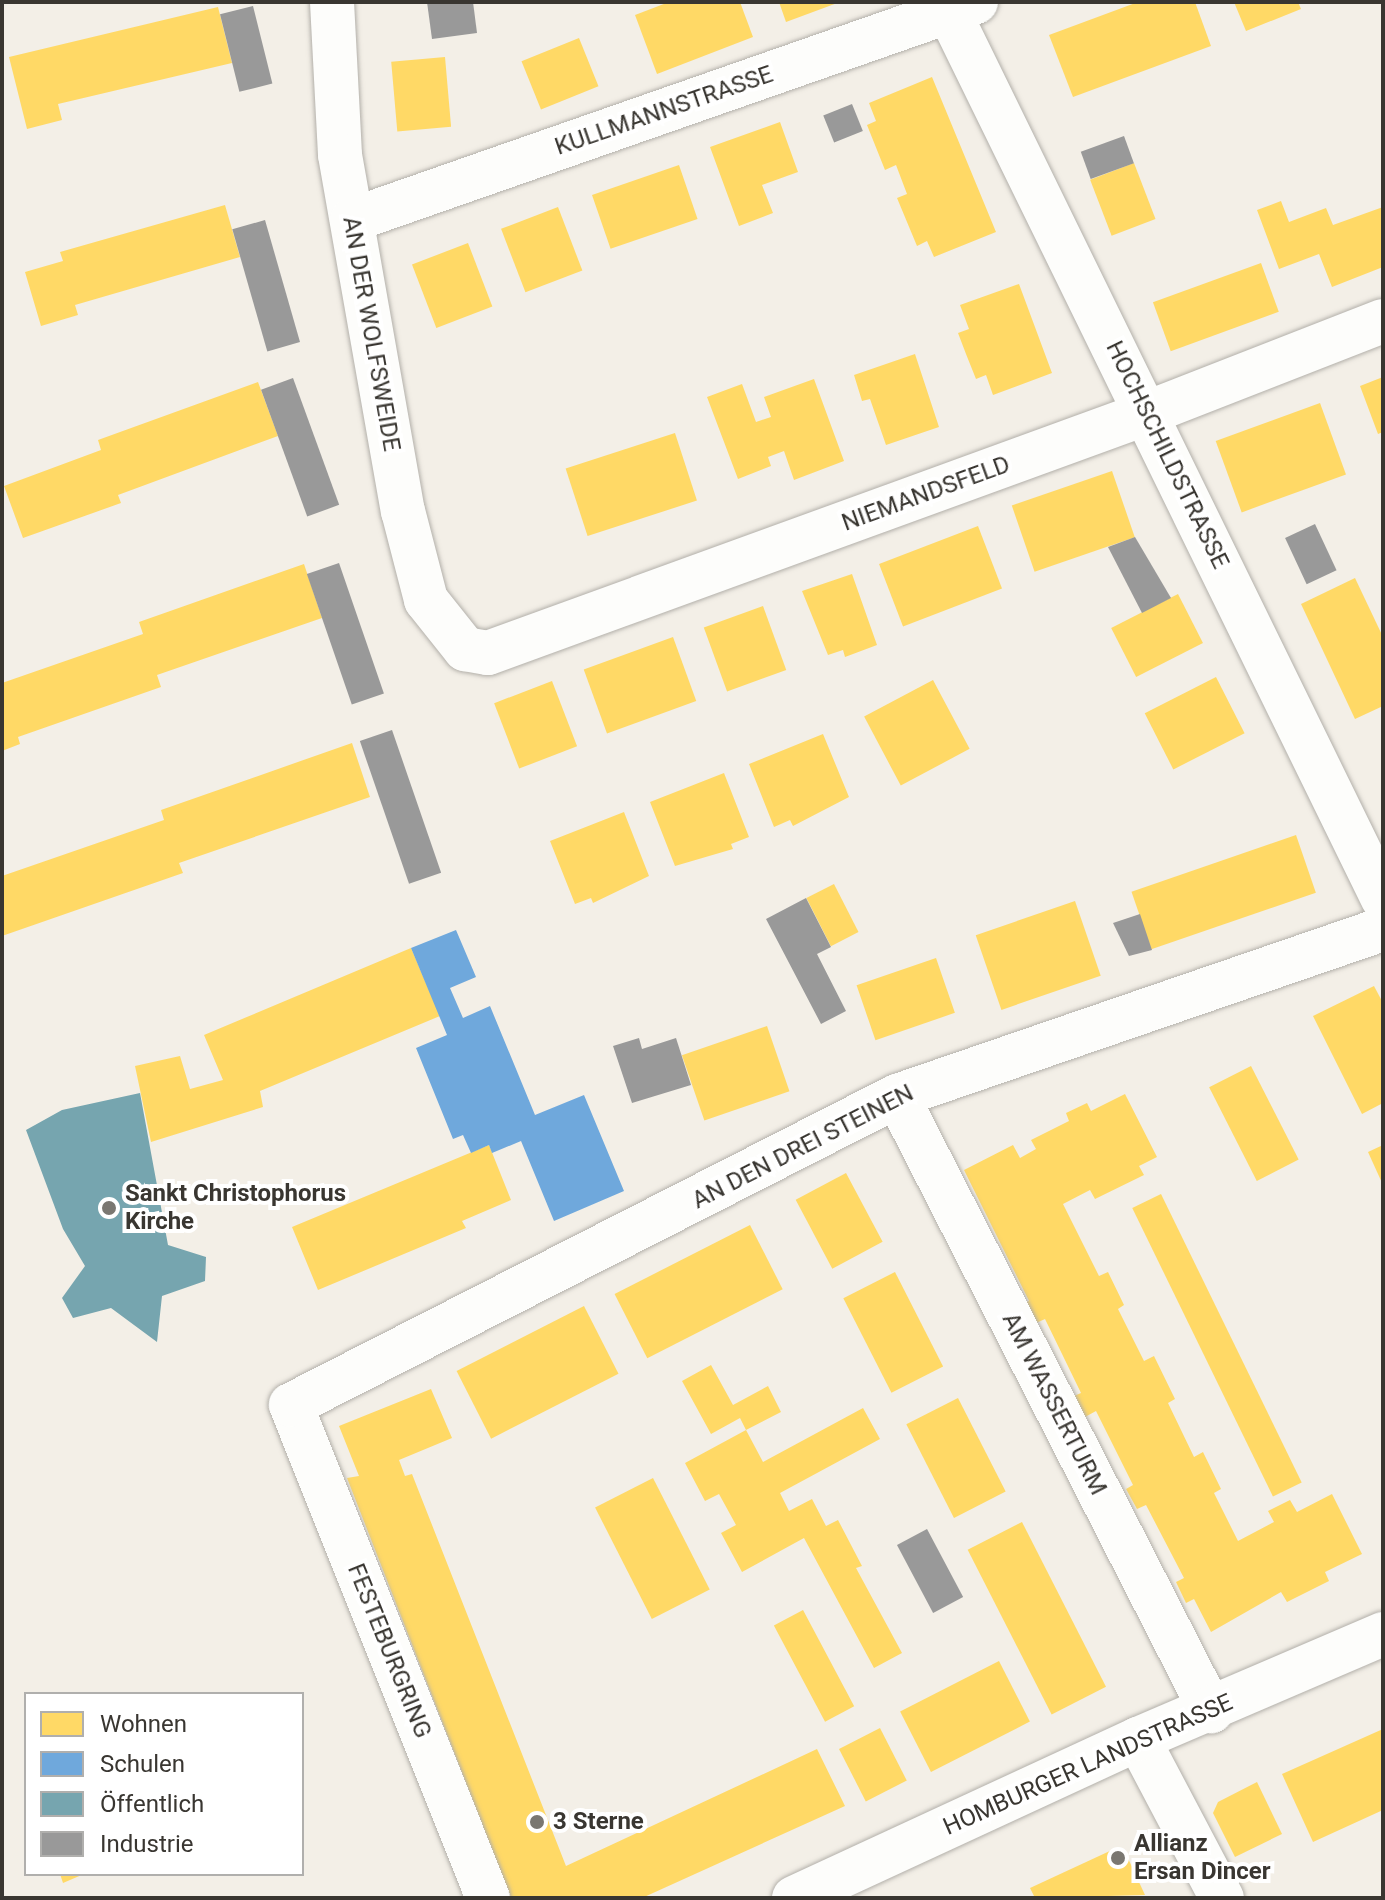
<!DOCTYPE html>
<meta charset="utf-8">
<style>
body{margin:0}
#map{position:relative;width:1385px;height:1900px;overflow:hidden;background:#f3efe7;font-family:Roboto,sans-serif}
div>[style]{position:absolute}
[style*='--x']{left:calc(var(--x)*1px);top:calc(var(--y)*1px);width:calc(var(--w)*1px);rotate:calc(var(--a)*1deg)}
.homes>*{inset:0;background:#ffd966;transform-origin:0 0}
.schools>*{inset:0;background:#6fa8dc}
.public>*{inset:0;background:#76a5af}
.industry>*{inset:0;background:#999;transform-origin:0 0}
.roads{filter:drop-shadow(0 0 2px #b3b0aa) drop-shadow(0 0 2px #b3b0aa)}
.minor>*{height:44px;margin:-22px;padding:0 22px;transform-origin:22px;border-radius:22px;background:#fdfdfb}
.tertiary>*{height:44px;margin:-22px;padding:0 22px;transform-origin:22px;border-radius:22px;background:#fdfdfb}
.dots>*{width:22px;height:22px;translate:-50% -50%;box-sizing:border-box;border:4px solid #fff;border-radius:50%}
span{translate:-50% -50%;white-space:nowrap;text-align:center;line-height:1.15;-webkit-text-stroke:8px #fff;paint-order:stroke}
.street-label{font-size:24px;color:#393631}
.poi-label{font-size:24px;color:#393631;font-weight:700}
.left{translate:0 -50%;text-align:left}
.frame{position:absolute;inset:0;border:4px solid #393631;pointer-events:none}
.legend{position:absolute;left:24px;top:1692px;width:280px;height:184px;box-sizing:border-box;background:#fff;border:2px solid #b0afad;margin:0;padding:10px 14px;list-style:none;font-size:24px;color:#393631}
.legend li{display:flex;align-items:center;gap:16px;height:40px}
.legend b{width:40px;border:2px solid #b0afad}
</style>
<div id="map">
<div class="homes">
<i style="clip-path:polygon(669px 2px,740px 2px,753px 37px,657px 74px,635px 15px)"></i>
<i style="clip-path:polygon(779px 2px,840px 2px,786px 22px)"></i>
<i style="clip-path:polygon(1138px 2px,1195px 2px,1211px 46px,1073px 97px,1049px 35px)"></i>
<i style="clip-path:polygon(1234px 2px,1298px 2px,1301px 9px,1246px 31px)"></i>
<i style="clip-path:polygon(218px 7px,232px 63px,58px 104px,62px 120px,27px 129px,9px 57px)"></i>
<i style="left:579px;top:38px;width:52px;height:62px;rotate:68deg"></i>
<i style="left:445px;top:57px;width:70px;height:54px;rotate:85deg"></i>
<i style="clip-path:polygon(932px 77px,996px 232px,934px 257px,927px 241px,917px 246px,897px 198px,907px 194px,896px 165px,885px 170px,867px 125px,876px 121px,869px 103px)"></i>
<i style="clip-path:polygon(780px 122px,798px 172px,762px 185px,773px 213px,739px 226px,710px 147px)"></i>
<i style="left:1134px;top:163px;width:60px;height:47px;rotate:69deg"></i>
<i style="left:679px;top:165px;width:57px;height:92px;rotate:71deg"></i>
<i style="clip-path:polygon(1281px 201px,1289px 222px,1326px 208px,1333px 225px,1383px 207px,1383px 267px,1332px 287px,1319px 254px,1279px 269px,1257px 210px)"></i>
<i style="clip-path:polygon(225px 205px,240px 257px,75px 305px,78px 315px,41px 326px,25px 272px,63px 261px,60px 252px)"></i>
<i style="left:558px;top:207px;width:68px;height:61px;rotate:69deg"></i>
<i style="left:468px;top:243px;width:68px;height:60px;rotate:69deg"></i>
<i style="left:1261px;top:263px;width:52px;height:115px;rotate:70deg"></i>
<i style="clip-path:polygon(1019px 284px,1052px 373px,993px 395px,986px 375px,976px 379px,966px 354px,958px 333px,969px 329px,960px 305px)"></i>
<i style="clip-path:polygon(915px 354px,939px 427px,886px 445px,870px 399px,862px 401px,854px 375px)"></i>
<i style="clip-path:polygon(1383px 377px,1383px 432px,1378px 434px,1360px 386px)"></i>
<i style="clip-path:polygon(814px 379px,844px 461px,794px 480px,784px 451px,768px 457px,771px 466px,738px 479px,707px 397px,742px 384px,756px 422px,771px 417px,764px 397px)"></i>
<i style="clip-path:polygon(258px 382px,278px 436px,118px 495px,121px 503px,23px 538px,4px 486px,101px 450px,98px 440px)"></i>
<i style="left:1320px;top:403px;width:76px;height:111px;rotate:70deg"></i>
<i style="left:675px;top:433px;width:71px;height:115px;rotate:72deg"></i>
<i style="left:1112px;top:471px;width:70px;height:106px;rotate:71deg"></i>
<i style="left:978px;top:526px;width:67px;height:106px;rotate:69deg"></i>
<i style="clip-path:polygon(304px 564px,322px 618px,157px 675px,161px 687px,18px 737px,20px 744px,2px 751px,2px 683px,143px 634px,139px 622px)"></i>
<i style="clip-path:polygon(852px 574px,877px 645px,845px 657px,843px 650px,828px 655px,802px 591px)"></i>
<i style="clip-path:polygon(1355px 578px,1383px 637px,1383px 706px,1355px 719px,1301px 604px)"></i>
<i style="left:1178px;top:594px;width:55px;height:75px;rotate:63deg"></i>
<i style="left:763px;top:606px;width:68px;height:63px;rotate:70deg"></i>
<i style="left:673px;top:637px;width:68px;height:95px;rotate:70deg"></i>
<i style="left:1216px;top:677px;width:63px;height:80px;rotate:63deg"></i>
<i style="left:933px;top:680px;width:78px;height:78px;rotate:62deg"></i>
<i style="left:552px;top:681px;width:70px;height:62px;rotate:69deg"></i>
<i style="clip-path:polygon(823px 734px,849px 797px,793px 826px,790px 820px,774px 827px,749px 764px)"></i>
<i style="clip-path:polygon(352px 743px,370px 797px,179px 863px,183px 873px,2px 936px,2px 876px,164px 820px,161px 810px)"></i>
<i style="clip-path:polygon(724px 773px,749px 837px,731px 844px,733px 849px,675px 866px,650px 802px)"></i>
<i style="clip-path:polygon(624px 812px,649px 876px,593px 903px,591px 898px,575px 904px,550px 841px)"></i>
<i style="left:1296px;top:835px;width:61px;height:174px;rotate:71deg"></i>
<i style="left:834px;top:884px;width:54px;height:31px;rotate:63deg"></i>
<i style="left:1075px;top:901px;width:79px;height:105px;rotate:71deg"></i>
<i style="clip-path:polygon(411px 948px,440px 1016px,260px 1091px,263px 1107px,151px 1142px,135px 1066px,180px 1056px,190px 1089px,223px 1080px,204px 1035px)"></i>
<i style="left:936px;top:958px;width:58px;height:84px;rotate:71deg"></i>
<i style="clip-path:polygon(1374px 986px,1383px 1003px,1383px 1103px,1362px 1114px,1313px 1016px)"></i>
<i style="left:767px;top:1026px;width:69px;height:90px;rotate:71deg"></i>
<i style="left:1251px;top:1066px;width:105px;height:47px;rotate:63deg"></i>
<i style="clip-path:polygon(1125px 1094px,1157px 1157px,1139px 1166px,1144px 1175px,1095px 1199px,1090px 1190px,1063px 1204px,1099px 1276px,1108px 1272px,1124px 1305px,1118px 1309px,1144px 1361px,1154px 1356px,1175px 1399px,1168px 1403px,1194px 1457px,1203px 1452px,1221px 1489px,1214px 1493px,1238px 1541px,1274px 1522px,1268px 1511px,1290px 1500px,1297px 1512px,1332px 1494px,1362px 1554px,1325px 1572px,1329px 1581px,1287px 1602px,1281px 1592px,1211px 1632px,1194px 1599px,1186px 1603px,1176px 1582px,1184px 1578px,1146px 1505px,1137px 1509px,1126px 1489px,1133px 1485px,1096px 1411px,1085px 1417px,1074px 1396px,1081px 1393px,1045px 1319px,1034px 1324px,1024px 1303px,1029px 1301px,964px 1170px,1013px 1145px,1020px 1158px,1036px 1149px,1031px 1140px,1069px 1121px,1066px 1113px,1087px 1103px,1091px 1111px)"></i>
<i style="clip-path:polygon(489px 1145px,511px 1200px,462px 1221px,466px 1228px,318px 1290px,292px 1227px)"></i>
<i style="clip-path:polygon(1383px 1145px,1383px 1185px,1368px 1152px)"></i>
<i style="left:846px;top:1173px;width:78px;height:57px;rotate:62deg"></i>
<i style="left:1161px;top:1194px;width:321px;height:32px;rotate:64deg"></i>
<i style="left:750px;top:1225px;width:72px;height:152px;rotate:63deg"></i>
<i style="left:895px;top:1272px;width:106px;height:58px;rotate:63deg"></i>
<i style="left:584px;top:1306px;width:76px;height:143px;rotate:63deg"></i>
<i style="clip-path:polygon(711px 1365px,733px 1405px,768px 1386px,781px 1412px,746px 1430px,740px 1418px,711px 1434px,682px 1381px)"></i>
<i style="clip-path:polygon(431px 1389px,452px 1438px,399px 1460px,405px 1476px,412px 1474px,566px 1866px,817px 1749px,845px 1806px,642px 1898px,511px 1898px,347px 1478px,359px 1476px,339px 1426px)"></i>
<i style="left:958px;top:1398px;width:105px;height:58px;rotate:63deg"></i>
<i style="clip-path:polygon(863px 1408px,880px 1439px,780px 1493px,789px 1511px,812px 1499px,826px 1526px,838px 1520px,862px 1566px,856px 1568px,902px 1653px,874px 1668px,804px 1538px,742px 1572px,721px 1533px,736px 1525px,719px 1494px,705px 1501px,685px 1463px,746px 1430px,763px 1462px)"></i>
<i style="left:653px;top:1478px;width:125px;height:65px;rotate:63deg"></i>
<i style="left:1022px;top:1522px;width:185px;height:61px;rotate:63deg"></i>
<i style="left:803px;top:1610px;width:109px;height:33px;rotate:62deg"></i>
<i style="left:999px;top:1661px;width:68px;height:111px;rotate:63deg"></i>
<i style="left:880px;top:1728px;width:59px;height:46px;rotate:63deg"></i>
<i style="clip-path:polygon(1383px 1729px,1383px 1810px,1313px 1842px,1282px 1774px)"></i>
<i style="clip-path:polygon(1257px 1782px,1282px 1834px,1235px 1857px,1213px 1813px,1218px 1802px)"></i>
<i style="clip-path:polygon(1112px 1850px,1126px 1854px,1145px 1895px,1035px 1898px,1030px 1888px)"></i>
<i style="clip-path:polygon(60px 1874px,84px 1874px,63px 1883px)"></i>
</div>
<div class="schools">
<i style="clip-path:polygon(456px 930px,476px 977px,450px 988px,463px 1018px,490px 1006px,535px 1115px,584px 1095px,624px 1191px,554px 1221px,521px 1141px,492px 1153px,489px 1145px,471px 1153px,463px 1135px,453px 1139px,416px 1048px,447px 1035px,411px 948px)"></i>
</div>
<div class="public">
<i style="clip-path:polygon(140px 1093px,168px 1245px,206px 1257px,205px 1281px,162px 1296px,157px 1342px,111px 1308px,73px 1318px,62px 1298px,85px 1266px,63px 1229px,26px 1130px,62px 1110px)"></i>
</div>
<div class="industry">
<i style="clip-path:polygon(427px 2px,473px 2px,477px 33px,432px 39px)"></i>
<i style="left:253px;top:6px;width:80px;height:34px;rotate:76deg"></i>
<i style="left:852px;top:104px;width:29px;height:31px;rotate:68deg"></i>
<i style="left:1124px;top:136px;width:29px;height:46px;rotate:70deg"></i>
<i style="left:265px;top:220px;width:127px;height:34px;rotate:74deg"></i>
<i style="left:293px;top:378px;width:135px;height:34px;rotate:70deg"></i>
<i style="left:1315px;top:524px;width:51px;height:33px;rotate:65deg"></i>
<i style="clip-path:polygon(1135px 537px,1171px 598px,1142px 613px,1108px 547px)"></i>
<i style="left:339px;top:563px;width:138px;height:34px;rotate:71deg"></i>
<i style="left:392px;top:730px;width:151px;height:34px;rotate:71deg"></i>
<i style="clip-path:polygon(806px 898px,831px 947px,817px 954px,846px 1011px,821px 1024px,766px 919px)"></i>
<i style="clip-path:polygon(1140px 914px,1152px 950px,1129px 956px,1113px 923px)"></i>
<i style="clip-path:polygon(639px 1038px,642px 1049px,676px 1038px,691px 1085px,632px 1103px,613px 1046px)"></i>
<i style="left:927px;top:1529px;width:77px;height:34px;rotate:62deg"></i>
</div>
<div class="roads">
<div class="minor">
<i style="--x:332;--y:2;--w:153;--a:87"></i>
<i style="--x:340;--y:155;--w:362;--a:80"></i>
<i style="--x:403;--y:511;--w:92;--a:75.5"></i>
<i style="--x:426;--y:600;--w:63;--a:51.5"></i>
<i style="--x:465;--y:649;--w:23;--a:10"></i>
<i style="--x:488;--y:653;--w:701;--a:-20.01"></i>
<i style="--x:1147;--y:413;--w:253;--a:-21.3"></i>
<i style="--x:949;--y:12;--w:987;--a:63.93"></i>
<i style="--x:352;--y:220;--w:661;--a:-19.26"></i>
<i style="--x:897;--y:1096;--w:691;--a:62.95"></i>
<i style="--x:1138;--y:1739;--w:180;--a:62.2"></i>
<i style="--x:488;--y:1898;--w:531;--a:-111.78"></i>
<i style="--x:291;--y:1405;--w:680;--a:-27.02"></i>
<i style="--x:897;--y:1096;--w:514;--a:-18.96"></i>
</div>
<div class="tertiary">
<i style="--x:794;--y:1898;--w:379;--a:-24.8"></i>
<i style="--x:1138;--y:1739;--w:267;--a:-23.2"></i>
</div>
</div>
<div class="dots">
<i style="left:109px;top:1208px;background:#7a7771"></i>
<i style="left:537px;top:1822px;background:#7a7771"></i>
<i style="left:1118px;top:1858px;background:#7a7771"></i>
</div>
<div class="street-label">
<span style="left:664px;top:111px;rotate:-19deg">KULLMANNSTRASSE</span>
<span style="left:371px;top:334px;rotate:80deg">AN DER WOLFSWEIDE</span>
<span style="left:1167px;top:455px;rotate:64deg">HOCHSCHILDSTRASSE</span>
<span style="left:926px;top:494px;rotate:-20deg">NIEMANDSFELD</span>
<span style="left:803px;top:1147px;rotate:-27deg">AN DEN DREI STEINEN</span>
<span style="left:1054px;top:1404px;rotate:63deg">AM WASSERTURM</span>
<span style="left:389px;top:1651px;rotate:68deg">FESTEBURGRING</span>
<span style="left:1088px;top:1765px;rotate:-24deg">HOMBURGER LANDSTRASSE</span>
</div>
<div class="poi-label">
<span class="left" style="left:125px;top:1208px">Sankt Christophorus<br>Kirche</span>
<span class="left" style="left:553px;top:1822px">3 Sterne</span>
<span class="left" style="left:1134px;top:1858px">Allianz<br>Ersan Dincer</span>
</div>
<div class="frame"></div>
<ul class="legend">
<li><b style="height:22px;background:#ffd966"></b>Wohnen</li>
<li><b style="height:22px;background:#6fa8dc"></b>Schulen</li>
<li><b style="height:22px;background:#76a5af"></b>Öffentlich</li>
<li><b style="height:22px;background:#999"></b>Industrie</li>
</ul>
</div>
